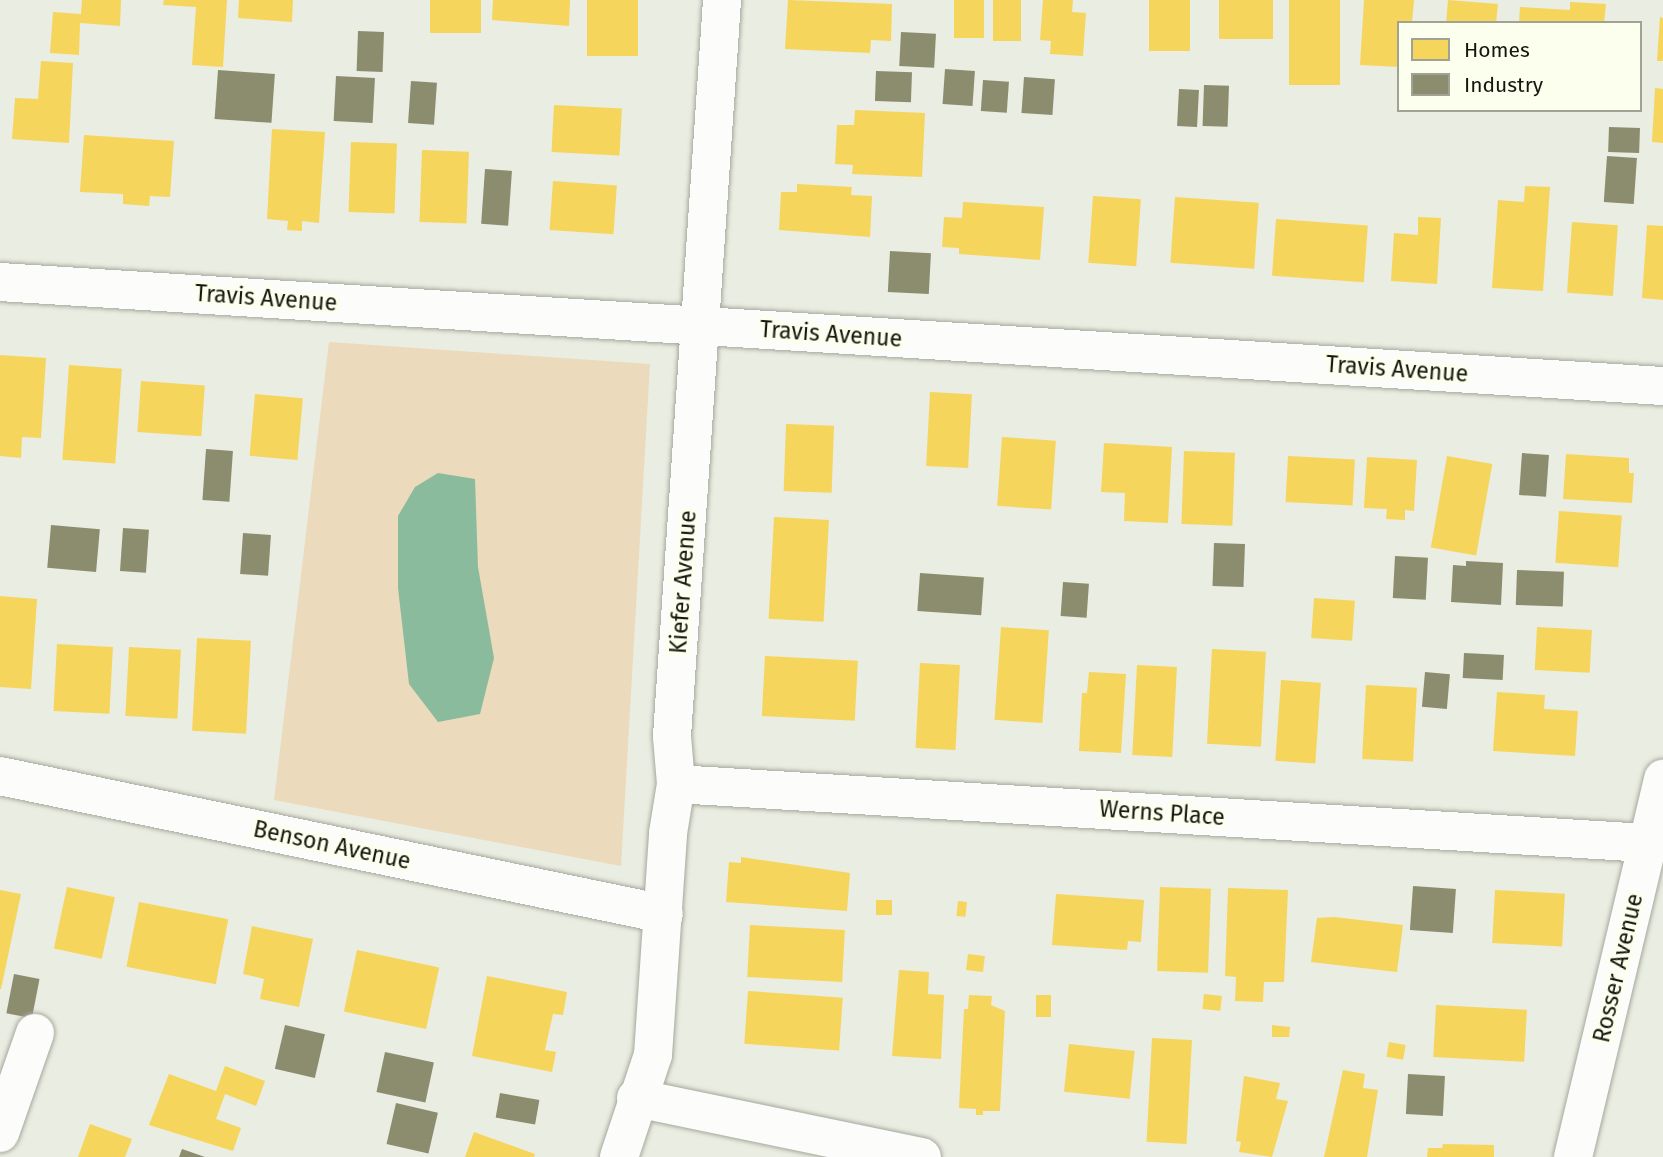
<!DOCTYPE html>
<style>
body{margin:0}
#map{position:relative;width:1663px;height:1157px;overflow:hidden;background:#eaede1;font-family:"Fira Sans",sans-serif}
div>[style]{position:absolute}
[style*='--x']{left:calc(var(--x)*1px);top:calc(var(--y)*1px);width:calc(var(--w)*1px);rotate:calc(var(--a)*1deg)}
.green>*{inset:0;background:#ebdabc}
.water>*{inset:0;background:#8abb9c}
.homes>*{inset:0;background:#f6d55c;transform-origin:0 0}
.industry>*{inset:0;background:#8c8c6e;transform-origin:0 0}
.roads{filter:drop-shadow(0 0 2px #a6a89e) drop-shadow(0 0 2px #a6a89e)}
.minor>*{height:38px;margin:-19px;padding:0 19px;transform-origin:19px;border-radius:19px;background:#fcfcfa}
span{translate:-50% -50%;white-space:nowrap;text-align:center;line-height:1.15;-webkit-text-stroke:7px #fcffed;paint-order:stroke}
.street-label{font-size:23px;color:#15170f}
.legend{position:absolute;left:1397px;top:21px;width:245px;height:91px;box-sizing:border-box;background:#fcffed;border:2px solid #a0a294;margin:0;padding:9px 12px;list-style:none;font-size:21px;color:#15170f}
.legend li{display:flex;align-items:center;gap:14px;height:35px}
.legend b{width:35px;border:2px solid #a0a294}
</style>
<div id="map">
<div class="green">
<i style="clip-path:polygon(329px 342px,650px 364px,621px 866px,274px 800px)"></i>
</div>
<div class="water">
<i style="clip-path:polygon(438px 473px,475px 479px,478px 567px,494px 658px,480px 714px,438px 722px,409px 684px,398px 588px,398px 516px,415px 487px)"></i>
</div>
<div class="homes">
<i style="clip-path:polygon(82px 0,121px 0,120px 26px,80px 23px,79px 55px,50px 53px,53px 12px,81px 14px)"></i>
<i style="clip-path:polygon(164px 0,227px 0,223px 67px,192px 65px,196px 7px,163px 5px)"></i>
<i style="clip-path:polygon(239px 0,293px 0,292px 22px,238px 18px)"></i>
<i style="left:430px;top:0;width:51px;height:33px"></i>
<i style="clip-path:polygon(493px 0,570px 0,569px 26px,492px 20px)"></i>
<i style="left:587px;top:0;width:51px;height:56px"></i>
<i style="clip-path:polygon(788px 0,892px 4px,891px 41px,871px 40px,870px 53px,785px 49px)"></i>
<i style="left:954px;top:0;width:30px;height:38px"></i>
<i style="left:993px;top:0;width:28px;height:41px"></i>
<i style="clip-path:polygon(1043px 0,1073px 0,1072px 12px,1086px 13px,1083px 56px,1050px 54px,1051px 41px,1040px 40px)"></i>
<i style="left:1149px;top:0;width:41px;height:51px"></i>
<i style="left:1219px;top:0;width:54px;height:39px"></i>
<i style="left:1289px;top:0;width:51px;height:85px"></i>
<i style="clip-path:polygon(1364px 0,1414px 0,1412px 23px,1399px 23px,1399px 67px,1360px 65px)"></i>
<i style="clip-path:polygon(1448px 0,1498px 4px,1496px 23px,1446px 23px)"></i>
<i style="clip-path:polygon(1570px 2px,1606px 4px,1604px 23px,1519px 23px,1520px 7px,1570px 10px)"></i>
<i style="clip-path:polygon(1660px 17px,1663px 18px,1663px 61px,1657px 61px)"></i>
<i style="clip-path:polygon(41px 61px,73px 63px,69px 143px,12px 139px,15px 98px,38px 99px)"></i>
<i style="clip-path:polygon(1655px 88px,1663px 89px,1663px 143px,1652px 142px)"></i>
<i style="left:554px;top:105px;width:68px;height:47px;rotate:3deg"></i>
<i style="clip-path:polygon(855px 110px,925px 113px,922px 177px,852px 174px,853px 165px,835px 164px,837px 125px,854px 125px)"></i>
<i style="clip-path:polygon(272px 129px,325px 132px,319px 223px,302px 221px,302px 231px,287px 230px,288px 221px,267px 219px)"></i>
<i style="clip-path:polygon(84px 135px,174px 141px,170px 197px,150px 196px,149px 206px,123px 204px,123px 194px,80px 192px)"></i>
<i style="left:351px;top:142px;width:46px;height:70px;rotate:2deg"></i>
<i style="left:422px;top:150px;width:47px;height:72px;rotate:2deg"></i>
<i style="left:553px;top:181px;width:64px;height:49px;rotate:4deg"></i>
<i style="clip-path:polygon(797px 184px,852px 187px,851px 195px,872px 196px,870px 237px,779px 230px,781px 192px,797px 192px)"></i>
<i style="clip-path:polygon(1525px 186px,1550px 187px,1543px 291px,1492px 288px,1498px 200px,1524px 202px)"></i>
<i style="left:1093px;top:196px;width:48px;height:67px;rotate:4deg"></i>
<i style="left:1175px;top:197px;width:84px;height:66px;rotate:4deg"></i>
<i style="clip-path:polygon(963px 202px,1044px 207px,1040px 260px,959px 254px,959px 248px,942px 247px,944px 217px,962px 218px)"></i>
<i style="clip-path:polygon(1418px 217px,1441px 218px,1437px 284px,1391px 281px,1394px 233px,1418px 235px)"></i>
<i style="left:1276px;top:219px;width:92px;height:57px;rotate:4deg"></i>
<i style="left:1572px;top:222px;width:46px;height:71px;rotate:4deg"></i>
<i style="clip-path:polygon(1647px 225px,1663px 226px,1663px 300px,1642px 298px)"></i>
<i style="clip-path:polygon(0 355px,46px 358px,41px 438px,22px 437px,21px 458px,0 456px)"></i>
<i style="left:69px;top:365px;width:53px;height:95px;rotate:4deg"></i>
<i style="left:141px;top:381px;width:64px;height:51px;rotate:4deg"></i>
<i style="left:930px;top:392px;width:42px;height:74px;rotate:3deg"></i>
<i style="left:255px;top:394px;width:48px;height:62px;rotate:5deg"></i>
<i style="left:786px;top:424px;width:48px;height:67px;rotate:2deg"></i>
<i style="left:1002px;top:437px;width:54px;height:69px;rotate:4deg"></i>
<i style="clip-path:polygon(1104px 443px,1172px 447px,1168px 523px,1124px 521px,1125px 493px,1101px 492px)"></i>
<i style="left:1184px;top:451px;width:51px;height:73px;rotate:2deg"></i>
<i style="clip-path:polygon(1566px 454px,1629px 458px,1629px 473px,1634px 473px,1632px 503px,1563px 499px)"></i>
<i style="left:1288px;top:456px;width:67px;height:46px;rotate:3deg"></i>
<i style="left:1447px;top:456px;width:46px;height:93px;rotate:10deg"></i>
<i style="clip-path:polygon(1367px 457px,1417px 460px,1414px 511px,1405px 510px,1405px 520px,1386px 519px,1387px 509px,1364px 508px)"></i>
<i style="left:1559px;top:511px;width:63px;height:52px;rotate:4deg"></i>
<i style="left:774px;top:517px;width:55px;height:102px;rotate:3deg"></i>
<i style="clip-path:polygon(0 596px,37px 599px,31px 689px,0 687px)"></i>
<i style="left:1314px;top:598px;width:41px;height:40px;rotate:4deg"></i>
<i style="left:1001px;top:627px;width:48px;height:93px;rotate:4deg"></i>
<i style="left:1537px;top:627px;width:55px;height:43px;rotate:3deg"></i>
<i style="left:197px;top:638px;width:54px;height:93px;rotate:3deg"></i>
<i style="left:57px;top:644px;width:56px;height:67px;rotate:3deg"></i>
<i style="left:129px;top:647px;width:52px;height:69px;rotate:3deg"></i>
<i style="left:1212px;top:649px;width:54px;height:95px;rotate:3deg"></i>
<i style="left:765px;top:656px;width:93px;height:60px;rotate:3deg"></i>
<i style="left:920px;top:663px;width:40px;height:85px;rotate:3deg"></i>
<i style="left:1137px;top:665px;width:40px;height:90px;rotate:3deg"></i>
<i style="clip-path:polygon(1089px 672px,1126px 674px,1121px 753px,1079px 751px,1082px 693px,1087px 693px)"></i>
<i style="left:1281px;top:680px;width:40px;height:81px;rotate:4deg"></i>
<i style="left:1366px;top:685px;width:51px;height:74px;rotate:3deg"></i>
<i style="clip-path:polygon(1497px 692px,1545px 695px,1544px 709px,1578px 711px,1575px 756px,1493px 751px)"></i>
<i style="clip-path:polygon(741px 857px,850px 873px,847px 911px,726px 902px,729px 862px,741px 863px)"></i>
<i style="left:67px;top:887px;width:49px;height:63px;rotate:12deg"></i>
<i style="left:1160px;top:887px;width:51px;height:84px;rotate:2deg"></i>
<i style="clip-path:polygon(1228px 888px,1288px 890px,1284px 982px,1264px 982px,1263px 1002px,1235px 1001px,1236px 977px,1225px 976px)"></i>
<i style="clip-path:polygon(0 890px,21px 894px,1px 989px,0 989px)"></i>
<i style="left:1495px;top:890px;width:70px;height:53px;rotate:3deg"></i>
<i style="clip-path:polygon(1056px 894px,1144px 900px,1141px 942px,1128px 941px,1127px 950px,1052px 945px)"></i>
<i style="left:876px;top:900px;width:16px;height:15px"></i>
<i style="left:958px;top:901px;width:9px;height:15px;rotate:6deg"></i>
<i style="left:139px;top:902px;width:91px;height:66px;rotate:11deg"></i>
<i style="clip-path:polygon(1334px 917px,1403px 925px,1397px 972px,1311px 962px,1317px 918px)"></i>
<i style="left:750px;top:925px;width:95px;height:52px;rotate:3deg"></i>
<i style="clip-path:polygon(252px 926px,313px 939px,299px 1007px,260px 999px,264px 979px,243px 974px)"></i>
<i style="left:357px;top:950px;width:84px;height:63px;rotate:12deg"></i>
<i style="left:968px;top:954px;width:17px;height:16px;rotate:7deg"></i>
<i style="clip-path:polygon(899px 970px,929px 972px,928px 994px,944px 995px,941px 1059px,892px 1056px)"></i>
<i style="clip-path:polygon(487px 976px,567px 992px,563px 1015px,553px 1014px,545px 1050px,556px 1052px,552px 1072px,472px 1056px)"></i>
<i style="left:748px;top:991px;width:95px;height:53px;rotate:4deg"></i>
<i style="left:1204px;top:994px;width:18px;height:15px;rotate:6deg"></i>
<i style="clip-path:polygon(969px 995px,992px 996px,991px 1005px,1005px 1011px,1000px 1111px,983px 1111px,983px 1115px,976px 1115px,976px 1109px,959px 1108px,964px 1009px,968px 1009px)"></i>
<i style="left:1036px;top:995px;width:15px;height:22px"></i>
<i style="left:1436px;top:1005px;width:91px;height:52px;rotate:3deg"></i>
<i style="clip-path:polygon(1272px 1025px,1290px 1027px,1289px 1037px,1272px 1037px)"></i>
<i style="left:1152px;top:1038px;width:40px;height:104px;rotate:3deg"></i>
<i style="left:1389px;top:1042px;width:17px;height:15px;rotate:10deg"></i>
<i style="left:1069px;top:1044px;width:66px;height:48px;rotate:6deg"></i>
<i style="clip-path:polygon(225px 1066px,265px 1081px,256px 1106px,225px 1094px,216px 1119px,241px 1128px,233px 1151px,149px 1125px,169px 1074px,216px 1091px)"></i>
<i style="clip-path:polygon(1343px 1070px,1365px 1074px,1363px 1088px,1378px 1090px,1367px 1157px,1324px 1157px)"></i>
<i style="clip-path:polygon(1244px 1076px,1280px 1083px,1276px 1099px,1288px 1101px,1272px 1157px,1239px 1152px,1241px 1142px,1236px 1141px)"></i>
<i style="clip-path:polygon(90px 1124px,132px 1139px,125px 1157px,78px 1157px)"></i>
<i style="clip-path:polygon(474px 1132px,535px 1154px,534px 1157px,465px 1157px)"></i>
<i style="clip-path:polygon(1443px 1144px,1494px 1145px,1494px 1157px,1427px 1157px,1428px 1148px,1442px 1148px)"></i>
</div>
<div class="industry">
<i style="left:358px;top:31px;width:26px;height:40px;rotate:2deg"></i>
<i style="left:901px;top:32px;width:35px;height:34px;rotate:3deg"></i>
<i style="left:945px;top:69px;width:30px;height:35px;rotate:4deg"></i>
<i style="left:218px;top:70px;width:57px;height:49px;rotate:4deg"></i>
<i style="left:876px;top:71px;width:36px;height:30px;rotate:2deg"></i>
<i style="left:336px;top:76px;width:39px;height:45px;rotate:3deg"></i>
<i style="left:1024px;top:77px;width:31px;height:36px;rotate:4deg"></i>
<i style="left:983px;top:80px;width:26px;height:31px;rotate:4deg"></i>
<i style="left:411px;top:81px;width:26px;height:42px;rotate:4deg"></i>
<i style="left:1204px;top:85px;width:25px;height:41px;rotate:2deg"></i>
<i style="left:1179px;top:89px;width:20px;height:37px;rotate:3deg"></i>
<i style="left:1609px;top:127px;width:31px;height:25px;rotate:2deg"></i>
<i style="left:1607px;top:156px;width:30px;height:46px;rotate:4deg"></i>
<i style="left:485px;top:169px;width:27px;height:55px;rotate:4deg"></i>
<i style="left:890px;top:251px;width:41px;height:41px;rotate:3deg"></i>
<i style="left:206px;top:449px;width:27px;height:51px;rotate:4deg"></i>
<i style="left:1522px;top:453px;width:27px;height:42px;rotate:4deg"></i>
<i style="left:51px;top:525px;width:49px;height:43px;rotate:5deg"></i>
<i style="left:123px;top:528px;width:26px;height:43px;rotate:4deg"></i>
<i style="left:243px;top:533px;width:28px;height:41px;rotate:4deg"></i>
<i style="left:1214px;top:543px;width:31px;height:43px;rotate:2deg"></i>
<i style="left:1395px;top:556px;width:33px;height:42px;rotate:3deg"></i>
<i style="clip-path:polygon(1466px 561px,1503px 563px,1501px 605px,1451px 602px,1453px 565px,1466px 566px)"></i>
<i style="left:1517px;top:570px;width:47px;height:35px;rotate:2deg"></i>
<i style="left:920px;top:573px;width:64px;height:38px;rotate:4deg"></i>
<i style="left:1063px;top:582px;width:26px;height:34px;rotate:4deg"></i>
<i style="left:1464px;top:653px;width:40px;height:25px;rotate:3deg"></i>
<i style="left:1425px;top:672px;width:25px;height:35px;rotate:5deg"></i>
<i style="left:1413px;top:886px;width:43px;height:44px;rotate:4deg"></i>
<i style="left:14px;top:974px;width:26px;height:40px;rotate:11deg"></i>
<i style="left:285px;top:1025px;width:41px;height:45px;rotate:13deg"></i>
<i style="left:385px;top:1052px;width:50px;height:41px;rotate:12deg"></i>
<i style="left:1408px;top:1074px;width:37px;height:40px;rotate:3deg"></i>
<i style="left:500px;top:1093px;width:40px;height:25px;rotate:10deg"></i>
<i style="left:396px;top:1103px;width:43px;height:42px;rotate:13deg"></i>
<i style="clip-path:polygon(182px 1149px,205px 1157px,179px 1157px)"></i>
</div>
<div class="roads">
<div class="minor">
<i style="--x:0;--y:282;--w:1666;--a:3.58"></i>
<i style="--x:0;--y:776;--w:678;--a:11.74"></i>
<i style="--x:676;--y:784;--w:973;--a:3.48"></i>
<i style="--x:636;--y:1098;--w:292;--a:11.7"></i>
<i style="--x:0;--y:1133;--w:106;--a:-70.7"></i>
<i style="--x:619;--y:1157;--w:108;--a:-71.6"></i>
<i style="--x:653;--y:1055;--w:223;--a:-86.1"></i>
<i style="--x:668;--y:833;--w:50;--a:-80.7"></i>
<i style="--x:676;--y:784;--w:48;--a:-94.8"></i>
<i style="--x:672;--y:736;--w:738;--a:-86.11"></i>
<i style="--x:1573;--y:1157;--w:389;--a:-76.6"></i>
</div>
</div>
<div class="street-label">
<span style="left:266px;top:298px;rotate:4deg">Travis Avenue</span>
<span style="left:831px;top:334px;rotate:4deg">Travis Avenue</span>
<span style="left:1397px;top:369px;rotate:4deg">Travis Avenue</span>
<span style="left:683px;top:582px;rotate:-86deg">Kiefer Avenue</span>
<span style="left:1162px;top:813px;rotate:4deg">Werns Place</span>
<span style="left:332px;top:845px;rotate:12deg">Benson Avenue</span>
<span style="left:1618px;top:968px;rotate:-77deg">Rosser Avenue</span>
</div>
<ul class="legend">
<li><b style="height:19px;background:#f6d55c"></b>Homes</li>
<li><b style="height:19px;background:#8c8c6e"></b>Industry</li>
</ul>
</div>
